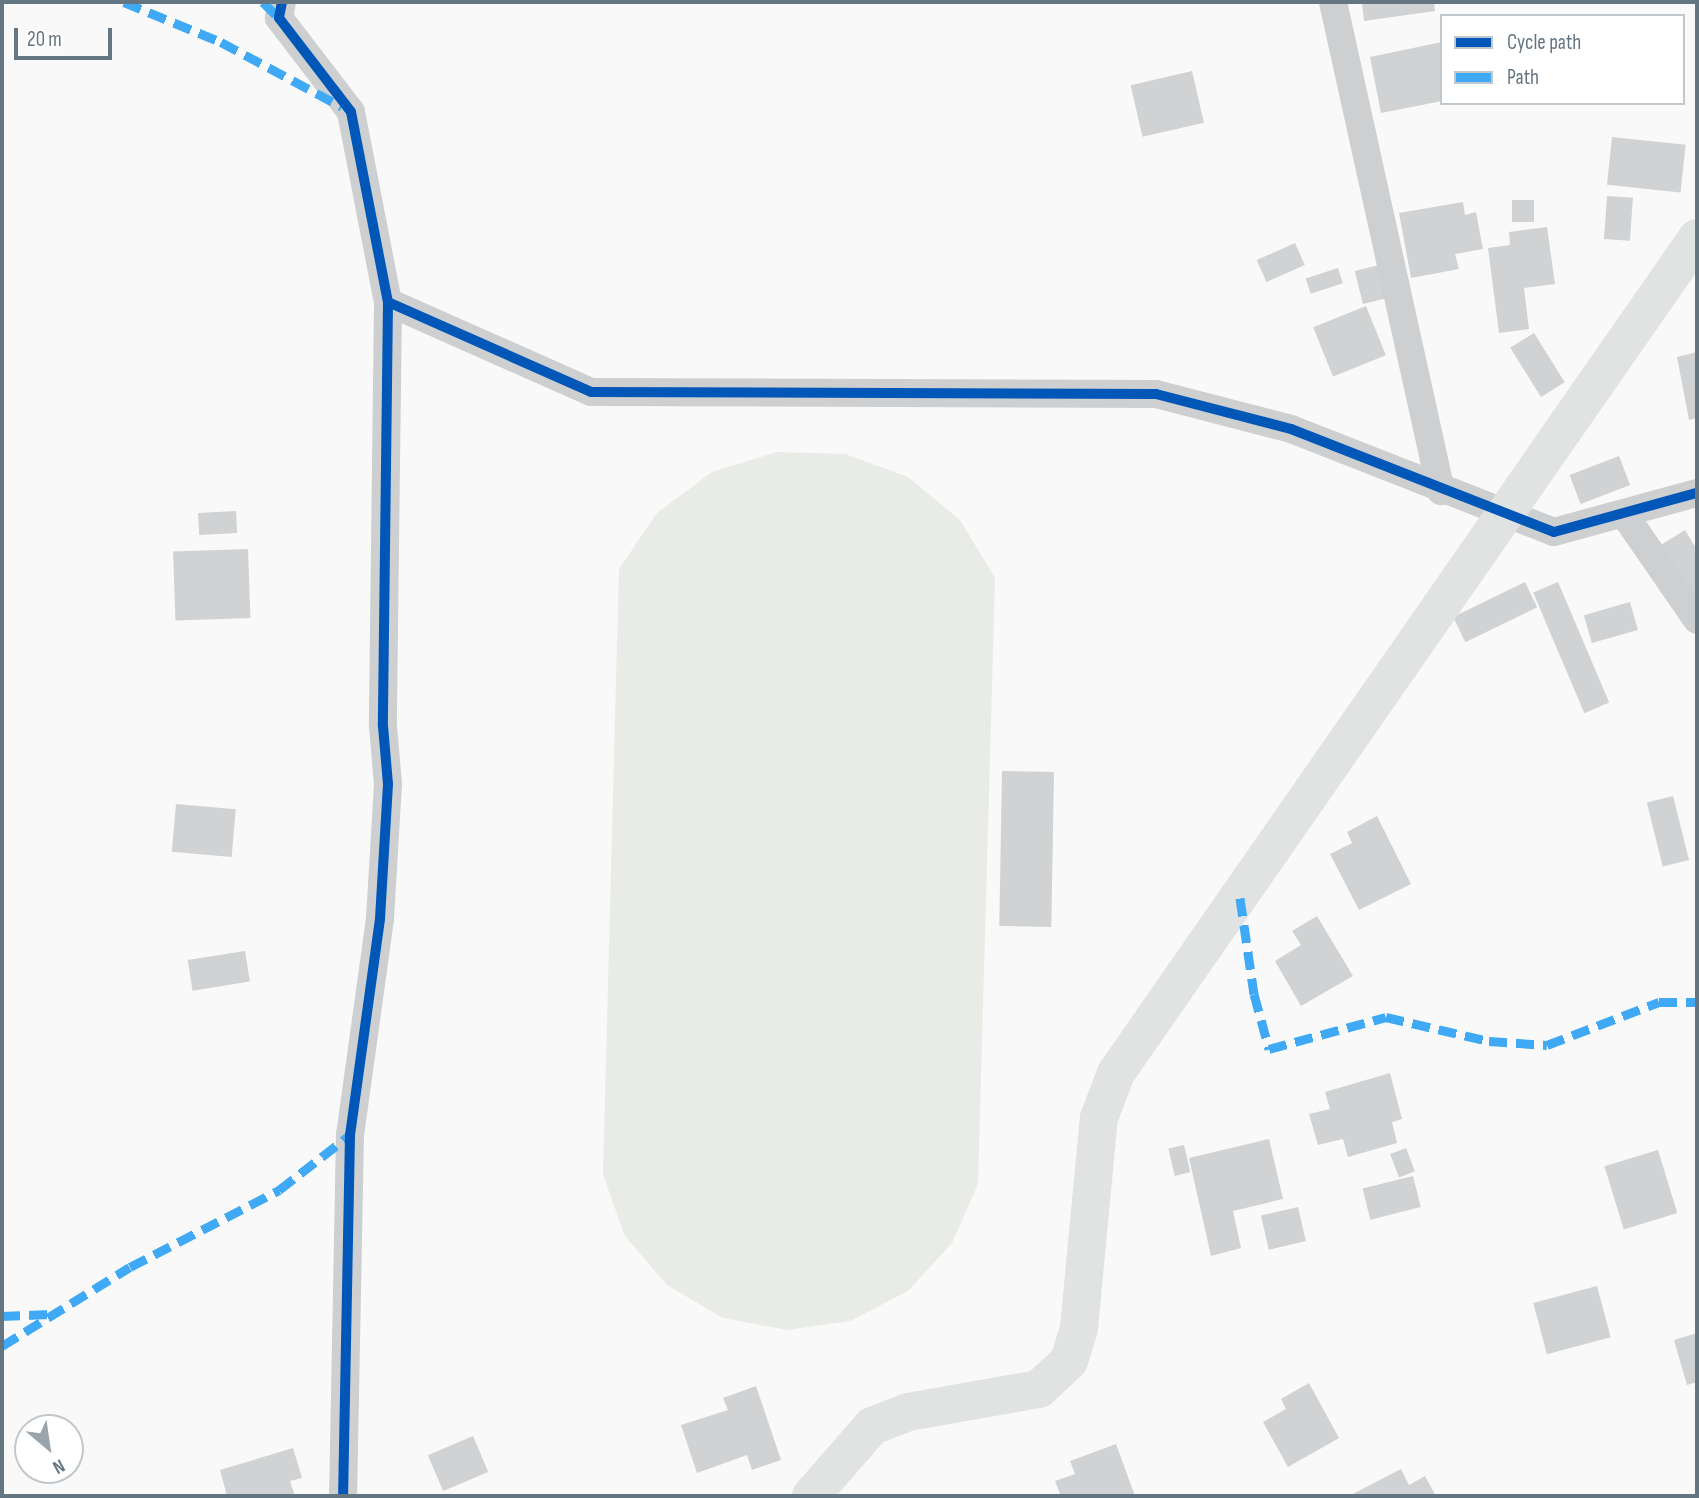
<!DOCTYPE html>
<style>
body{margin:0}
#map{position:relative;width:1699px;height:1498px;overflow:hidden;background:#f9f9f9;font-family:"Sofia Sans Condensed",sans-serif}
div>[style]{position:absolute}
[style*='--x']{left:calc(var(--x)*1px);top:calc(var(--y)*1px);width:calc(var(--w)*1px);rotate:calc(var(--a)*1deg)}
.green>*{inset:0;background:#e8ebe6}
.building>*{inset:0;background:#d0d2d3;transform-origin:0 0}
.minor>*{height:28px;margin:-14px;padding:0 14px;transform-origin:14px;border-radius:14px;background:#cecfd0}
.secondary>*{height:38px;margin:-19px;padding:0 19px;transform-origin:19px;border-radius:19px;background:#e1e2e2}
.quiet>*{height:9px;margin-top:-4.5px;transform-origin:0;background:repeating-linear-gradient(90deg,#3fa9f5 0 18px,transparent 0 27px)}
.cycleway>*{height:10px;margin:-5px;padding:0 5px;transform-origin:5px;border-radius:5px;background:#0057b8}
span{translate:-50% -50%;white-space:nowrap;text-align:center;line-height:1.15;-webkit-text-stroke:7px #fff;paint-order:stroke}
.frame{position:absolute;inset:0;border:4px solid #657683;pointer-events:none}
.legend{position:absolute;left:1440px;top:14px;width:245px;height:91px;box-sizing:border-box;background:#fff;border:2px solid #c1c8cd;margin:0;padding:9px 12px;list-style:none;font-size:21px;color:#657683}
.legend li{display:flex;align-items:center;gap:14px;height:35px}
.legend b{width:35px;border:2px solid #c1c8cd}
.north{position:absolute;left:14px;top:1414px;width:70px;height:70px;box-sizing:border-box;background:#fff;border:2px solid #c1c8cd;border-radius:50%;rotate:151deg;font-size:19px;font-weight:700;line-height:28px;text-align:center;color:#657683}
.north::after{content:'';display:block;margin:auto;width:24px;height:32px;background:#99a4ac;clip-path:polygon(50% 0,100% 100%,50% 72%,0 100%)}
.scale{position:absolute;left:14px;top:28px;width:98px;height:32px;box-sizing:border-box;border:4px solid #657683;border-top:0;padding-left:9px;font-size:21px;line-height:24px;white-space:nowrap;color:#657683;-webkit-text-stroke:5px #fff;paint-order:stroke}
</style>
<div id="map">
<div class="green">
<i style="clip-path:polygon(777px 452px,845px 454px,908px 477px,960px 520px,995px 578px,978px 1184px,952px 1243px,908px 1291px,850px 1321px,787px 1330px,723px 1318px,667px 1285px,625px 1236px,603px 1175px,619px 569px,657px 513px,712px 472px)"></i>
</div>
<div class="building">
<i style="clip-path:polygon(1362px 2px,1434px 2px,1435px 11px,1364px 21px)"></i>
<i style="clip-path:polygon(1442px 42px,1442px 101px,1381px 113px,1370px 57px)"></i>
<i style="left:1192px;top:71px;width:53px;height:63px;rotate:77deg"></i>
<i style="left:1612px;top:137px;width:74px;height:48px;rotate:6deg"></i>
<i style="left:1607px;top:196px;width:26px;height:43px;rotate:4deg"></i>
<i style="left:1512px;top:200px;width:22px;height:22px"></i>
<i style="clip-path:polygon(1463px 202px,1465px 215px,1476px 212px,1483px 249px,1455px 254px,1459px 269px,1411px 278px,1399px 213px)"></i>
<i style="clip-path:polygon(1547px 227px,1555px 284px,1524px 288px,1529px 329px,1499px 333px,1488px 248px,1510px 245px,1509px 232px)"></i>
<i style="left:1295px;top:243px;width:24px;height:42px;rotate:66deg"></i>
<i style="left:1379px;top:265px;width:34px;height:25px;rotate:76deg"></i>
<i style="left:1338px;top:268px;width:16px;height:34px;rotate:72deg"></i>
<i style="left:1366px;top:306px;width:53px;height:57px;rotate:68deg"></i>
<i style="left:1534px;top:333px;width:58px;height:28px;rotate:58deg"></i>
<i style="clip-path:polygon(1697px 352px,1697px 418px,1689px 420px,1677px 357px)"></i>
<i style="left:1619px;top:456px;width:31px;height:53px;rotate:69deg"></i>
<i style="left:236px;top:511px;width:22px;height:38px;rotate:87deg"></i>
<i style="clip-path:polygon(1685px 530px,1697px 550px,1697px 590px,1689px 595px,1659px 546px)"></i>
<i style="left:248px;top:549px;width:69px;height:75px;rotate:88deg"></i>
<i style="left:1525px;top:582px;width:28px;height:80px;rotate:64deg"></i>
<i style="left:1558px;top:582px;width:131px;height:27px;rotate:67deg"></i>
<i style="left:1630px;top:602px;width:29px;height:48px;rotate:74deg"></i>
<i style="left:1002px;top:771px;width:52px;height:155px;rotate:1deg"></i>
<i style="left:1673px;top:796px;width:66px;height:27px;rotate:76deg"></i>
<i style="left:176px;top:804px;width:60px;height:48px;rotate:5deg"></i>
<i style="clip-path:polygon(1377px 816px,1411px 884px,1359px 910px,1330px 854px,1352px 843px,1347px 832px)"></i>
<i style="clip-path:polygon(1317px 916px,1353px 976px,1301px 1006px,1275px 961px,1301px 945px,1292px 931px)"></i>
<i style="left:245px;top:951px;width:31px;height:58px;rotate:81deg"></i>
<i style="clip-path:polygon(1390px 1073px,1402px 1119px,1392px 1122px,1397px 1143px,1348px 1157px,1343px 1139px,1318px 1145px,1309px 1114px,1330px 1109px,1325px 1092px)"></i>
<i style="clip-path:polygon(1269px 1139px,1283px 1199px,1233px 1211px,1241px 1248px,1211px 1256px,1189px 1158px)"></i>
<i style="left:1184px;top:1145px;width:28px;height:16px;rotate:77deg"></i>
<i style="left:1406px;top:1148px;width:25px;height:17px;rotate:69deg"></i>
<i style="left:1658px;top:1150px;width:66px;height:56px;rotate:73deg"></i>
<i style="left:1413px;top:1176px;width:32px;height:52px;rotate:76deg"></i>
<i style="left:1298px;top:1207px;width:35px;height:38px;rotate:77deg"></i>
<i style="left:1597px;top:1286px;width:53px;height:66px;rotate:75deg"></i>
<i style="clip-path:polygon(1697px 1333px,1697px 1382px,1687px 1385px,1674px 1340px)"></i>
<i style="clip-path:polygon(1309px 1383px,1339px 1438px,1288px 1467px,1263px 1422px,1286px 1409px,1281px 1399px)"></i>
<i style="clip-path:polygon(756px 1386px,781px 1460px,752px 1470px,747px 1455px,697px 1473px,681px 1425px,728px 1410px,723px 1398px)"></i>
<i style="left:473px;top:1436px;width:39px;height:49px;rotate:67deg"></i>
<i style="clip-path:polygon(1116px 1444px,1135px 1496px,1061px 1496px,1055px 1481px,1075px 1474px,1070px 1461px)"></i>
<i style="clip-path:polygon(293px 1448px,302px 1478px,290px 1481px,295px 1496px,227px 1496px,220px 1470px)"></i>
<i style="clip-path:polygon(1401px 1469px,1409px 1485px,1425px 1476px,1436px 1496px,1349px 1496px)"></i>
</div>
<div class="minor">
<i style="--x:282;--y:2;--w:16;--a:101"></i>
<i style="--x:279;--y:18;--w:118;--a:52.5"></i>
<i style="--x:351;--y:112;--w:194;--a:79"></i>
<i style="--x:388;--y:302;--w:424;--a:90.7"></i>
<i style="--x:383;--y:726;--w:58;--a:85.1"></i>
<i style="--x:388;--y:784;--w:135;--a:93.4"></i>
<i style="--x:380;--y:919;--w:218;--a:97.9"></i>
<i style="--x:350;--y:1135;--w:361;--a:91.1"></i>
<i style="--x:1333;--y:2;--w:501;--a:77.55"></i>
<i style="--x:388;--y:302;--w:222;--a:23.9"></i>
<i style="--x:591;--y:392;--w:565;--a:0.2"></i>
<i style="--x:1156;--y:394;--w:139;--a:14.5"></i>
<i style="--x:1291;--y:429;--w:282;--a:21.4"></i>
<i style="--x:1554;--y:532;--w:148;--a:-15.3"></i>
<i style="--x:1626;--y:517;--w:125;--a:55.4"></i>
</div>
<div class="secondary">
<i style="--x:811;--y:1496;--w:93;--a:-48.9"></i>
<i style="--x:872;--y:1426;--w:39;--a:-21"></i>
<i style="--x:908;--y:1412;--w:133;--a:-10"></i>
<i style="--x:1039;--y:1389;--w:41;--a:-43"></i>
<i style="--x:1069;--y:1361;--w:34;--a:-73"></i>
<i style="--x:1079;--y:1328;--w:211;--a:-84.6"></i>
<i style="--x:1099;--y:1118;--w:48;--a:-69.3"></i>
<i style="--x:1116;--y:1073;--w:1017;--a:-55.17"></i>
</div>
<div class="quiet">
<i style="--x:124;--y:2;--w:105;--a:22.4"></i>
<i style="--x:221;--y:42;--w:137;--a:28.2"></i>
<i style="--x:263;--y:2;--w:23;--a:45"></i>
<i style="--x:1240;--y:898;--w:97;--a:81.7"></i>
<i style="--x:1254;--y:994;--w:57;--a:74.7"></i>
<i style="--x:1269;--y:1049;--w:121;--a:-15.3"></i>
<i style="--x:1386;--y:1017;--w:106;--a:13.1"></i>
<i style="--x:1489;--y:1041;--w:58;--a:3.9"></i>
<i style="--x:1547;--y:1045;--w:120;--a:-21"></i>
<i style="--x:1659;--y:1002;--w:38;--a:0"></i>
<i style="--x:2;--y:1316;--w:48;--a:-2.4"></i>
<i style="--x:2;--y:1346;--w:150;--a:-31.7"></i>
<i style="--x:130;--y:1267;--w:168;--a:-27.3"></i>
<i style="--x:279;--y:1190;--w:90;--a:-37.8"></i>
</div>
<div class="cycleway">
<i style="--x:282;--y:2;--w:16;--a:101"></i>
<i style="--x:279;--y:18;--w:118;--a:52.5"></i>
<i style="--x:351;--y:112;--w:194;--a:79"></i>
<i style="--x:388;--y:302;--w:424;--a:90.7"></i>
<i style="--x:383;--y:726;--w:58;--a:85.1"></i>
<i style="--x:388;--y:784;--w:135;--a:93.4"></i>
<i style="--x:380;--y:919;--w:218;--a:97.9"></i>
<i style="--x:350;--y:1135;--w:361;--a:91.1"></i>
<i style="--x:388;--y:302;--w:222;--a:23.9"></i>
<i style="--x:591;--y:392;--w:565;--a:0.2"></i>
<i style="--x:1156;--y:394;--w:139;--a:14.5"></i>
<i style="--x:1291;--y:429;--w:282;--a:21.4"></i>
<i style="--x:1554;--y:532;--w:148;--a:-15.3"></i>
</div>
<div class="frame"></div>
<ul class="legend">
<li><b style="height:9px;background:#0057b8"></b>Cycle path</li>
<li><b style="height:9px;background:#3fa9f5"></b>Path</li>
</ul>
<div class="north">N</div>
<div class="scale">20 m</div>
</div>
